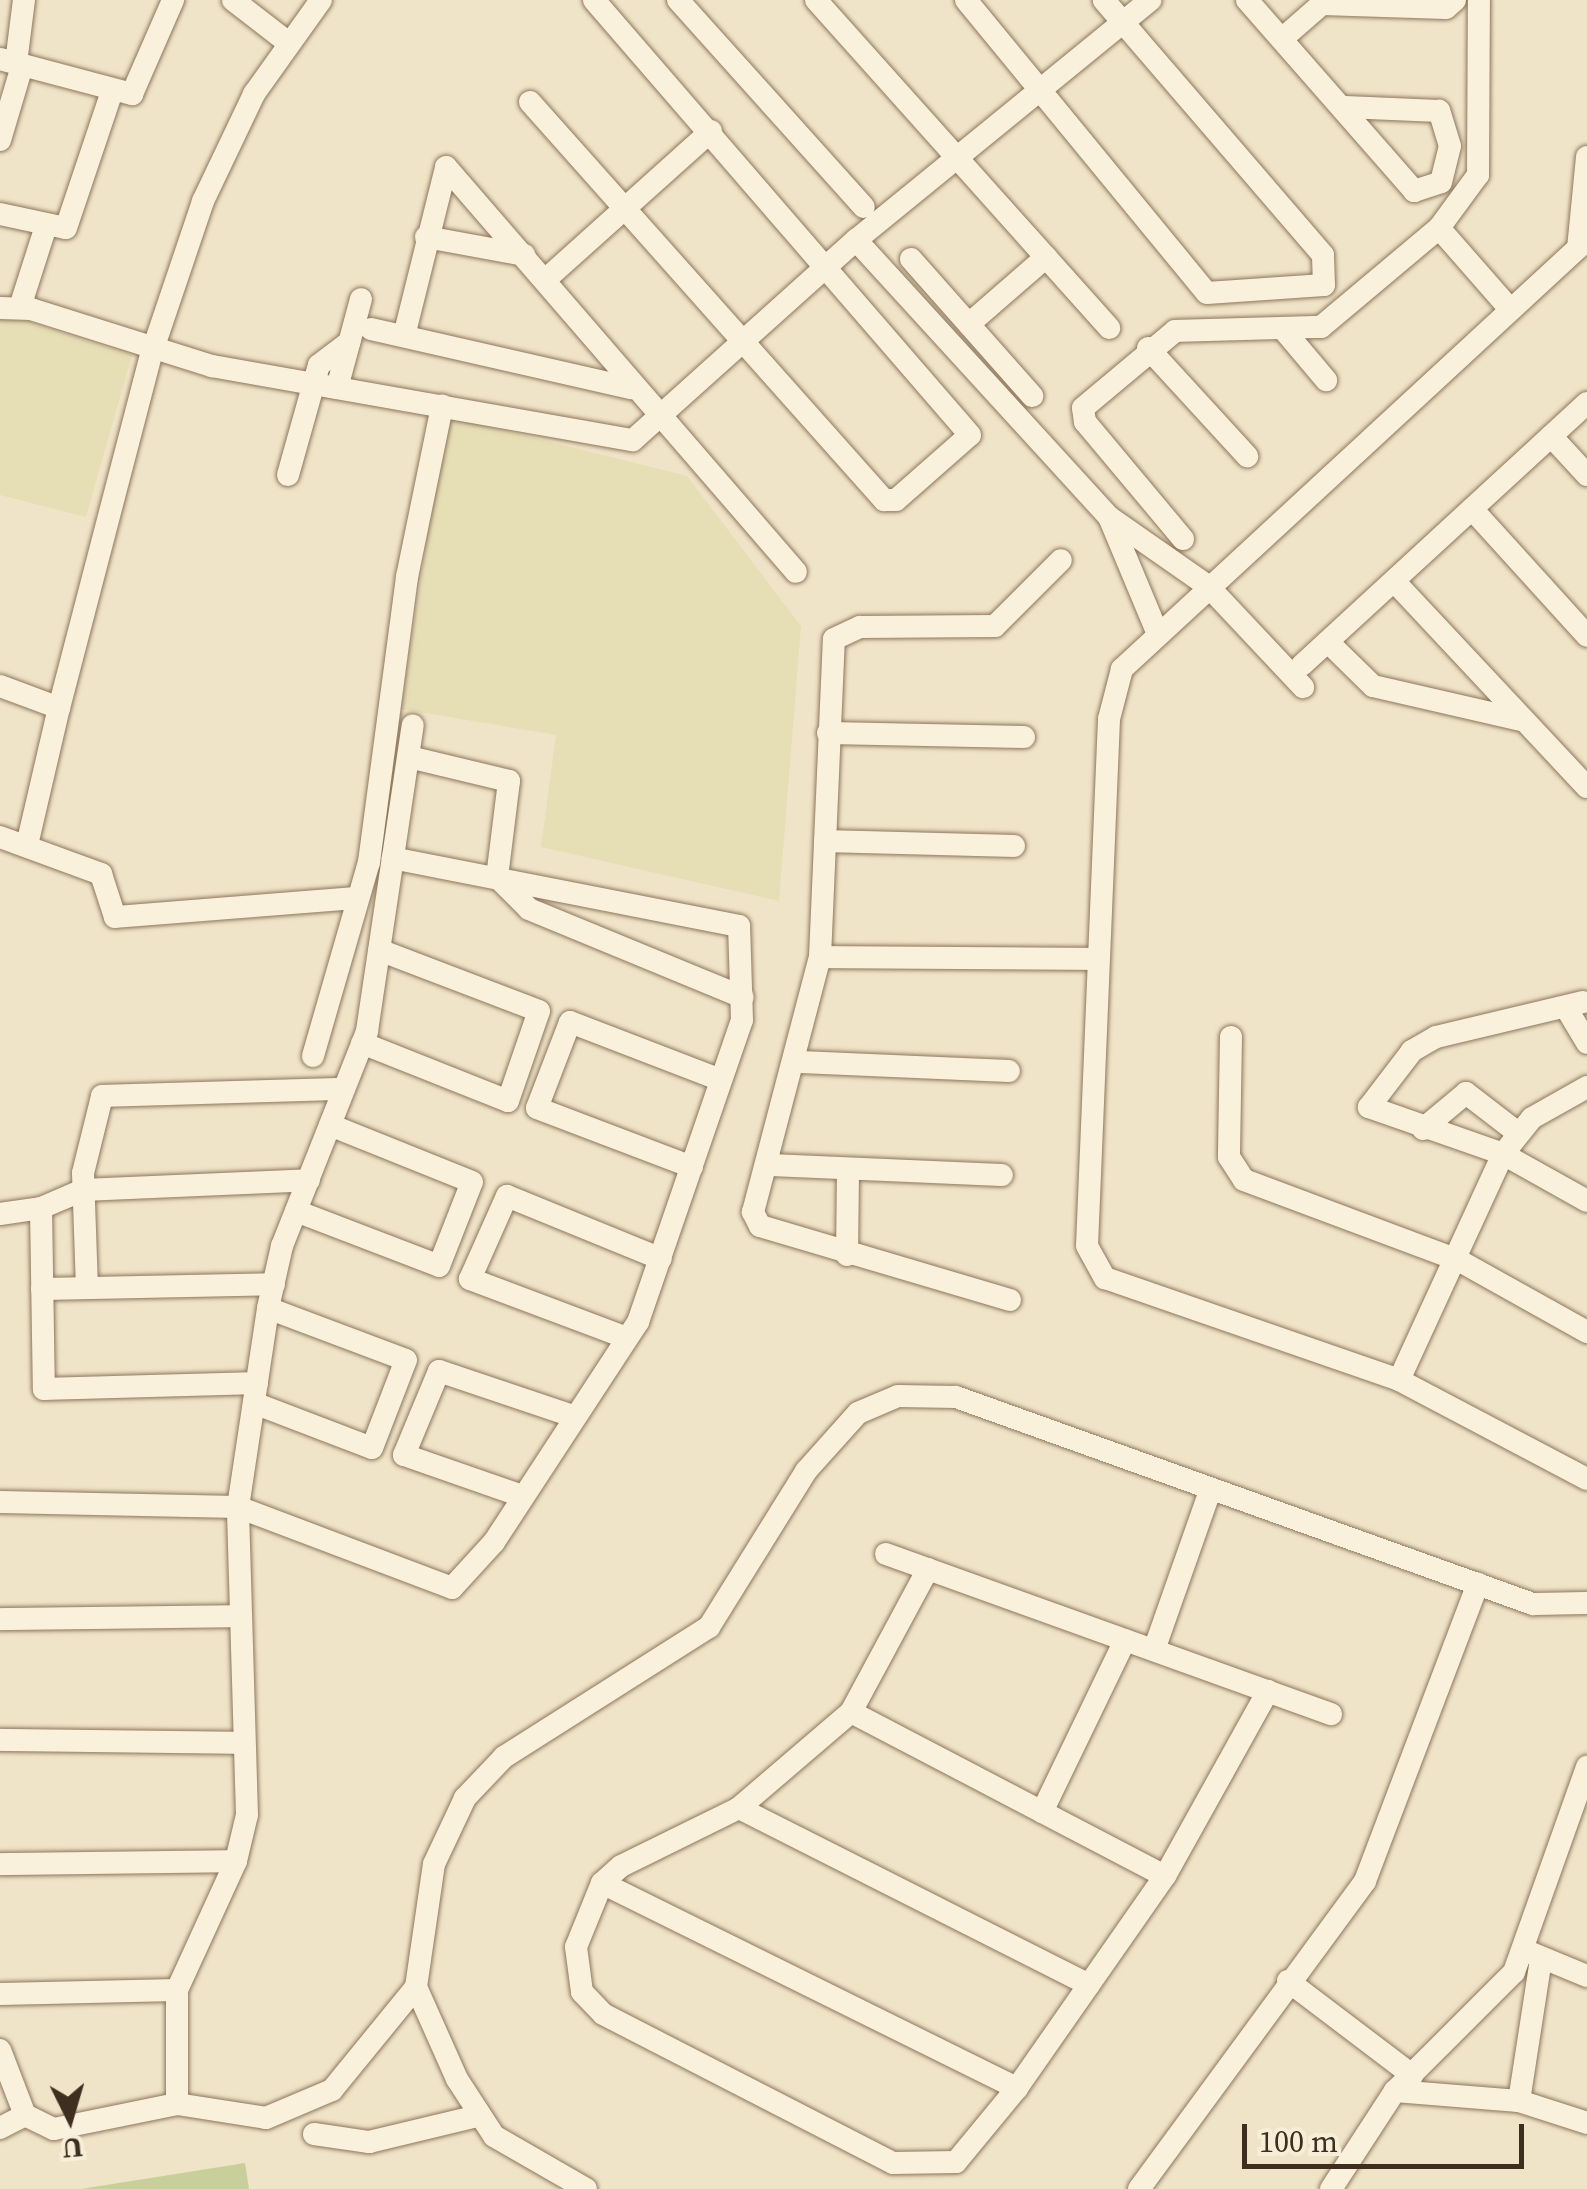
<!DOCTYPE html>
<style>
body{margin:0}
#map{position:relative;width:1587px;height:2189px;overflow:hidden;background:#f0e4c8;font-family:"Source Serif 4",serif}
div>[style]{position:absolute}
[style*='--x']{left:calc(var(--x)*1px);top:calc(var(--y)*1px);width:calc(var(--w)*1px);rotate:calc(var(--a)*1deg)}
.farmland>*{inset:0;background:#e6deb5}
.green>*{inset:0;background:#c9cf9b;transform-origin:0 0}
.roads{filter:drop-shadow(0 0 2px #8d765c) drop-shadow(0 0 2px #8d765c)}
.minor>*{height:22px;margin:-11px;padding:0 11px;transform-origin:11px;border-radius:11px;background:#faf1dc}
span{translate:-50% -50%;white-space:nowrap;text-align:center;line-height:1.15;-webkit-text-stroke:8px #f7eed8;paint-order:stroke}
.north{position:absolute;left:20px;top:2069px;width:100px;height:100px;-webkit-text-stroke:8px #f7eed8;paint-order:stroke;rotate:175deg;font-size:28px;font-weight:700;line-height:40px;text-align:center;color:#3d2e20}
.north::after{content:'';display:block;margin:auto;width:35px;height:45px;background:#3d2e20;clip-path:polygon(50% 0,100% 100%,50% 72%,0 100%)}
.scale{position:absolute;left:1242px;top:2124px;width:282px;height:45px;box-sizing:border-box;border:5px solid #3d2e20;border-top:0;padding-left:12px;font-size:30px;line-height:35px;white-space:nowrap;color:#3d2e20;-webkit-text-stroke:8px #f7eed8;paint-order:stroke}
</style>
<div id="map">
<div class="farmland">
<i style="clip-path:polygon(0 302px,35px 325px,132px 355px,86px 517px,0 495px)"></i>
<i style="clip-path:polygon(446px 416px,687px 476px,801px 626px,779px 901px,541px 847px,556px 735px,401px 709px)"></i>
</div>
<div class="green">
<i style="left:245px;top:2163px;width:26px;height:245px;rotate:81deg"></i>
</div>
<div class="roads">
<div class="minor">
<i style="--x:233;--y:0;--w:67;--a:37.7"></i>
<i style="--x:678;--y:0;--w:278;--a:48.1"></i>
<i style="--x:816;--y:0;--w:440;--a:48.2"></i>
<i style="--x:966;--y:0;--w:379;--a:50.6"></i>
<i style="--x:1207;--y:293;--w:117;--a:-3.9"></i>
<i style="--x:1324;--y:285;--w:30;--a:-92"></i>
<i style="--x:1323;--y:255;--w:336;--a:-130.7"></i>
<i style="--x:1247;--y:0;--w:254;--a:48.8"></i>
<i style="--x:1414;--y:191;--w:28;--a:-18"></i>
<i style="--x:1441;--y:182;--w:37;--a:-76"></i>
<i style="--x:1450;--y:146;--w:37;--a:-107"></i>
<i style="--x:1439;--y:111;--w:94;--a:-177.6"></i>
<i style="--x:1283;--y:38;--w:52;--a:-41.1"></i>
<i style="--x:1322;--y:4;--w:124;--a:1.8"></i>
<i style="--x:1446;--y:8;--w:12;--a:-42"></i>
<i style="--x:0;--y:59;--w:137;--a:14.9"></i>
<i style="--x:132;--y:94;--w:103;--a:-66.4"></i>
<i style="--x:16;--y:63;--w:64;--a:-82.8"></i>
<i style="--x:530;--y:102;--w:533;--a:48.35"></i>
<i style="--x:884;--y:500;--w:12;--a:0"></i>
<i style="--x:896;--y:500;--w:98;--a:-41.3"></i>
<i style="--x:970;--y:435;--w:575;--a:-130.84"></i>
<i style="--x:0;--y:140;--w:77;--a:-73.4"></i>
<i style="--x:1587;--y:157;--w:91;--a:95.6"></i>
<i style="--x:1578;--y:248;--w:621;--a:137.29"></i>
<i style="--x:1122;--y:669;--w:52;--a:104.6"></i>
<i style="--x:1109;--y:719;--w:527;--a:92.39"></i>
<i style="--x:1087;--y:1246;--w:37;--a:61"></i>
<i style="--x:1105;--y:1278;--w:311;--a:19.1"></i>
<i style="--x:1399;--y:1380;--w:212;--a:27.8"></i>
<i style="--x:0;--y:214;--w:67;--a:12"></i>
<i style="--x:66;--y:228;--w:145;--a:-71.4"></i>
<i style="--x:1439;--y:228;--w:108;--a:48.8"></i>
<i style="--x:426;--y:237;--w:100;--a:10.4"></i>
<i style="--x:856;--y:240;--w:375;--a:47.6"></i>
<i style="--x:1109;--y:517;--w:121;--a:34.9"></i>
<i style="--x:1208;--y:586;--w:139;--a:46.8"></i>
<i style="--x:911;--y:259;--w:183;--a:48.5"></i>
<i style="--x:545;--y:280;--w:223;--a:-41.9"></i>
<i style="--x:20;--y:307;--w:82;--a:-72.2"></i>
<i style="--x:0;--y:308;--w:31;--a:2"></i>
<i style="--x:31;--y:309;--w:190;--a:17.5"></i>
<i style="--x:212;--y:366;--w:427;--a:10"></i>
<i style="--x:633;--y:440;--w:300;--a:-41.9"></i>
<i style="--x:856;--y:240;--w:380;--a:-39.2"></i>
<i style="--x:969;--y:324;--w:102;--a:-41"></i>
<i style="--x:371;--y:329;--w:267;--a:12.8"></i>
<i style="--x:1283;--y:329;--w:67;--a:49.9"></i>
<i style="--x:404;--y:336;--w:174;--a:-76"></i>
<i style="--x:446;--y:167;--w:535;--a:49.17"></i>
<i style="--x:1148;--y:348;--w:147;--a:47.5"></i>
<i style="--x:337;--y:388;--w:92;--a:-74.9"></i>
<i style="--x:1551;--y:436;--w:53;--a:47.3"></i>
<i style="--x:288;--y:475;--w:114;--a:-74.3"></i>
<i style="--x:319;--y:365;--w:38;--a:-37"></i>
<i style="--x:1472;--y:509;--w:171;--a:47.8"></i>
<i style="--x:1109;--y:517;--w:127;--a:67.3"></i>
<i style="--x:1183;--y:539;--w:153;--a:-129.9"></i>
<i style="--x:1085;--y:422;--w:14;--a:-98"></i>
<i style="--x:1083;--y:408;--w:120;--a:-39.9"></i>
<i style="--x:1175;--y:331;--w:146;--a:-1.6"></i>
<i style="--x:1321;--y:327;--w:154;--a:-40"></i>
<i style="--x:1439;--y:228;--w:66;--a:-53.7"></i>
<i style="--x:1478;--y:175;--w:175;--a:-89.7"></i>
<i style="--x:1394;--y:581;--w:282;--a:46.9"></i>
<i style="--x:1328;--y:642;--w:63;--a:44.4"></i>
<i style="--x:1373;--y:686;--w:153;--a:12.9"></i>
<i style="--x:1302;--y:665;--w:387;--a:-42.6"></i>
<i style="--x:0;--y:686;--w:63;--a:20.4"></i>
<i style="--x:59;--y:708;--w:368;--a:-75.4"></i>
<i style="--x:152;--y:352;--w:159;--a:-71.3"></i>
<i style="--x:203;--y:201;--w:119;--a:-64.5"></i>
<i style="--x:254;--y:94;--w:115;--a:-54.5"></i>
<i style="--x:828;--y:733;--w:196;--a:1.2"></i>
<i style="--x:409;--y:757;--w:103;--a:13.5"></i>
<i style="--x:509;--y:781;--w:97;--a:97.1"></i>
<i style="--x:497;--y:877;--w:45;--a:45"></i>
<i style="--x:529;--y:909;--w:231;--a:22.4"></i>
<i style="--x:0;--y:837;--w:108;--a:20.1"></i>
<i style="--x:101;--y:874;--w:45;--a:72"></i>
<i style="--x:115;--y:917;--w:243;--a:-4.5"></i>
<i style="--x:825;--y:841;--w:189;--a:1.5"></i>
<i style="--x:27;--y:845;--w:141;--a:-76.9"></i>
<i style="--x:820;--y:957;--w:277;--a:0.4"></i>
<i style="--x:1583;--y:1002;--w:151;--a:166.6"></i>
<i style="--x:1436;--y:1037;--w:28;--a:150"></i>
<i style="--x:1412;--y:1051;--w:71;--a:127.5"></i>
<i style="--x:1369;--y:1107;--w:142;--a:19.3"></i>
<i style="--x:1503;--y:1154;--w:96;--a:29.2"></i>
<i style="--x:1568;--y:1011;--w:37;--a:59"></i>
<i style="--x:1231;--y:1037;--w:120;--a:91"></i>
<i style="--x:1229;--y:1157;--w:27;--a:57"></i>
<i style="--x:1244;--y:1180;--w:228;--a:20.5"></i>
<i style="--x:1458;--y:1260;--w:148;--a:29.2"></i>
<i style="--x:362;--y:1043;--w:157;--a:21.7"></i>
<i style="--x:508;--y:1101;--w:95;--a:-71"></i>
<i style="--x:539;--y:1011;--w:171;--a:-159.1"></i>
<i style="--x:313;--y:1056;--w:202;--a:-73.9"></i>
<i style="--x:369;--y:862;--w:288;--a:-82.4"></i>
<i style="--x:407;--y:577;--w:175;--a:-78.4"></i>
<i style="--x:800;--y:1062;--w:209;--a:2.5"></i>
<i style="--x:1423;--y:1129;--w:56;--a:-39.9"></i>
<i style="--x:1466;--y:1093;--w:66;--a:37.6"></i>
<i style="--x:770;--y:1165;--w:232;--a:2.5"></i>
<i style="--x:692;--y:1167;--w:166;--a:-159.2"></i>
<i style="--x:537;--y:1108;--w:92;--a:-69"></i>
<i style="--x:570;--y:1022;--w:156;--a:21"></i>
<i style="--x:41;--y:1208;--w:46;--a:-23.2"></i>
<i style="--x:83;--y:1190;--w:226;--a:-2.5"></i>
<i style="--x:296;--y:1211;--w:153;--a:21"></i>
<i style="--x:439;--y:1266;--w:90;--a:-68.6"></i>
<i style="--x:472;--y:1182;--w:153;--a:-158.1"></i>
<i style="--x:0;--y:1214;--w:41;--a:-8.3"></i>
<i style="--x:41;--y:1208;--w:181;--a:89.1"></i>
<i style="--x:44;--y:1389;--w:213;--a:-1.6"></i>
<i style="--x:847;--y:1255;--w:85;--a:-89.3"></i>
<i style="--x:87;--y:1288;--w:115;--a:-92"></i>
<i style="--x:83;--y:1173;--w:79;--a:-76.1"></i>
<i style="--x:102;--y:1096;--w:241;--a:-1.7"></i>
<i style="--x:42;--y:1289;--w:232;--a:-1.2"></i>
<i style="--x:1010;--y:1300;--w:261;--a:-163.5"></i>
<i style="--x:760;--y:1226;--w:16;--a:-117"></i>
<i style="--x:753;--y:1212;--w:264;--a:-75.3"></i>
<i style="--x:820;--y:957;--w:318;--a:-87.5"></i>
<i style="--x:834;--y:639;--w:29;--a:-25"></i>
<i style="--x:860;--y:627;--w:135;--a:-0.4"></i>
<i style="--x:995;--y:626;--w:93;--a:-45"></i>
<i style="--x:627;--y:1338;--w:168;--a:-159.4"></i>
<i style="--x:470;--y:1279;--w:91;--a:-66"></i>
<i style="--x:507;--y:1196;--w:166;--a:22.2"></i>
<i style="--x:1399;--y:1380;--w:249;--a:-65.3"></i>
<i style="--x:1503;--y:1154;--w:46;--a:-51.1"></i>
<i style="--x:1532;--y:1118;--w:63;--a:-29.4"></i>
<i style="--x:254;--y:1403;--w:126;--a:20.9"></i>
<i style="--x:372;--y:1448;--w:94;--a:-68.9"></i>
<i style="--x:406;--y:1360;--w:147;--a:-159.4"></i>
<i style="--x:522;--y:1496;--w:125;--a:-160.8"></i>
<i style="--x:404;--y:1455;--w:91;--a:-67.4"></i>
<i style="--x:439;--y:1371;--w:141;--a:18.6"></i>
<i style="--x:0;--y:1502;--w:238;--a:1.2"></i>
<i style="--x:238;--y:1507;--w:229;--a:20.7"></i>
<i style="--x:452;--y:1588;--w:62;--a:-47.6"></i>
<i style="--x:494;--y:1542;--w:263;--a:-56.8"></i>
<i style="--x:638;--y:1322;--w:319;--a:-71"></i>
<i style="--x:742;--y:1020;--w:94;--a:-91.8"></i>
<i style="--x:739;--y:926;--w:353;--a:-168.9"></i>
<i style="--x:886;--y:1554;--w:473;--a:19.8"></i>
<i style="--x:928;--y:1569;--w:162;--a:118.3"></i>
<i style="--x:851;--y:1712;--w:148;--a:139.4"></i>
<i style="--x:739;--y:1808;--w:131;--a:153.8"></i>
<i style="--x:621;--y:1866;--w:25;--a:138"></i>
<i style="--x:602;--y:1883;--w:69;--a:112.1"></i>
<i style="--x:576;--y:1947;--w:45;--a:82.4"></i>
<i style="--x:582;--y:1992;--w:30;--a:46"></i>
<i style="--x:603;--y:2014;--w:326;--a:27.2"></i>
<i style="--x:893;--y:2163;--w:63;--a:-0.9"></i>
<i style="--x:956;--y:2162;--w:96;--a:-50.5"></i>
<i style="--x:1017;--y:2088;--w:259;--a:-55.1"></i>
<i style="--x:1165;--y:1876;--w:212;--a:-60.9"></i>
<i style="--x:0;--y:1619;--w:241;--a:-0.7"></i>
<i style="--x:1154;--y:1650;--w:169;--a:-70.6"></i>
<i style="--x:851;--y:1712;--w:354;--a:27.6"></i>
<i style="--x:0;--y:1740;--w:244;--a:0.7"></i>
<i style="--x:739;--y:1808;--w:392;--a:26.8"></i>
<i style="--x:1042;--y:1812;--w:191;--a:-64.2"></i>
<i style="--x:0;--y:1864;--w:236;--a:-0.7"></i>
<i style="--x:602;--y:1883;--w:463;--a:26.3"></i>
<i style="--x:1529;--y:1952;--w:63;--a:22.5"></i>
<i style="--x:1288;--y:1981;--w:156;--a:37.2"></i>
<i style="--x:0;--y:1994;--w:177;--a:-1.3"></i>
<i style="--x:0;--y:2050;--w:70;--a:69"></i>
<i style="--x:25;--y:2115;--w:32;--a:26"></i>
<i style="--x:54;--y:2129;--w:126;--a:-11.5"></i>
<i style="--x:177;--y:2104;--w:90;--a:8.9"></i>
<i style="--x:266;--y:2118;--w:72;--a:-23"></i>
<i style="--x:332;--y:2090;--w:133;--a:-50.8"></i>
<i style="--x:1395;--y:2091;--w:124;--a:4.6"></i>
<i style="--x:1519;--y:2101;--w:71;--a:17.9"></i>
<i style="--x:1519;--y:2101;--w:144;--a:-81.2"></i>
<i style="--x:177;--y:2104;--w:114;--a:-90"></i>
<i style="--x:177;--y:1990;--w:142;--a:-65.4"></i>
<i style="--x:236;--y:1861;--w:47;--a:-76.6"></i>
<i style="--x:247;--y:1815;--w:308;--a:-91.7"></i>
<i style="--x:238;--y:1507;--w:201;--a:-81.4"></i>
<i style="--x:268;--y:1308;--w:64;--a:-77.3"></i>
<i style="--x:282;--y:1246;--w:231;--a:-68.4"></i>
<i style="--x:367;--y:1031;--w:309;--a:-81.5"></i>
<i style="--x:0;--y:2128;--w:28;--a:-27"></i>
<i style="--x:314;--y:2134;--w:56;--a:8.3"></i>
<i style="--x:369;--y:2142;--w:111;--a:-13.5"></i>
<i style="--x:586;--y:2189;--w:106;--a:-150.1"></i>
<i style="--x:494;--y:2136;--w:68;--a:-123"></i>
<i style="--x:457;--y:2079;--w:101;--a:-114"></i>
<i style="--x:416;--y:1987;--w:124;--a:-81.7"></i>
<i style="--x:434;--y:1864;--w:73;--a:-64.8"></i>
<i style="--x:465;--y:1798;--w:57;--a:-46.4"></i>
<i style="--x:504;--y:1757;--w:243;--a:-32.4"></i>
<i style="--x:709;--y:1627;--w:184;--a:-58.1"></i>
<i style="--x:806;--y:1471;--w:78;--a:-48.1"></i>
<i style="--x:858;--y:1413;--w:43;--a:-23"></i>
<i style="--x:898;--y:1396;--w:58;--a:1"></i>
<i style="--x:956;--y:1397;--w:613;--a:19.74"></i>
<i style="--x:1533;--y:1604;--w:54;--a:-1.1"></i>
<i style="--x:1139;--y:2189;--w:382;--a:-53.7"></i>
<i style="--x:1365;--y:1881;--w:318;--a:-69.2"></i>
<i style="--x:1331;--y:2189;--w:117;--a:-56.9"></i>
<i style="--x:1395;--y:2091;--w:168;--a:-45"></i>
<i style="--x:1514;--y:1972;--w:218;--a:-70.4"></i>
</div>
</div>
<div class="north">U</div>
<div class="scale">100 m</div>
</div>
